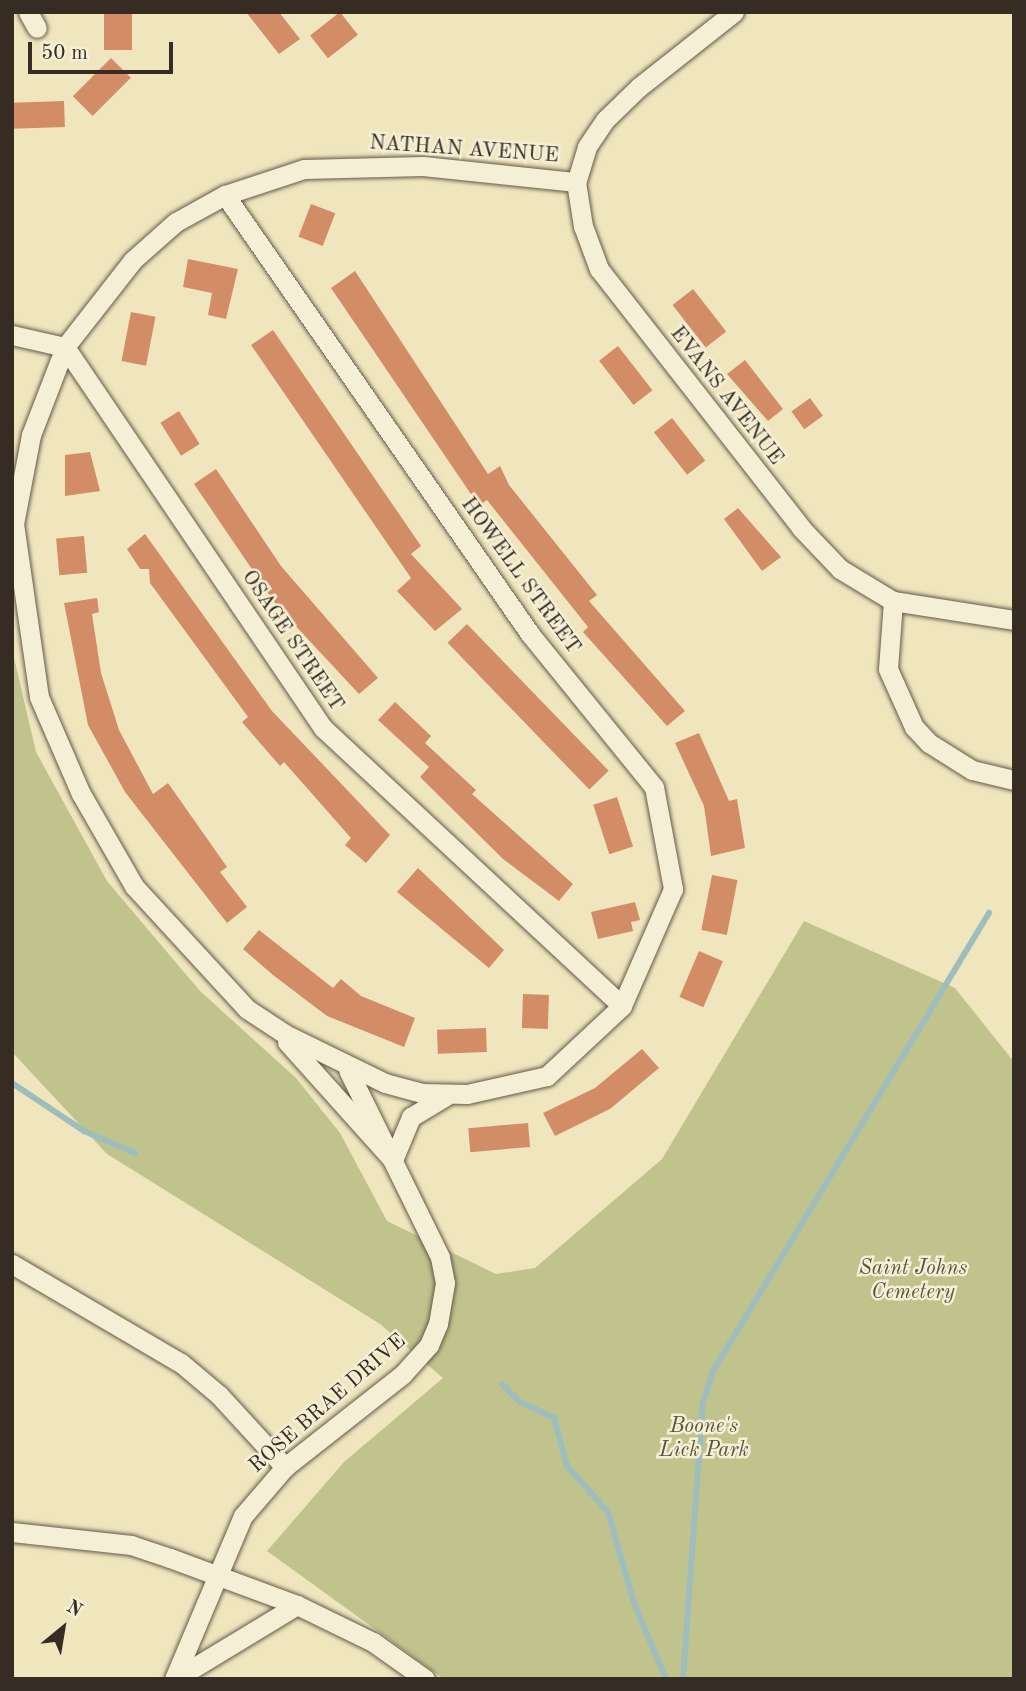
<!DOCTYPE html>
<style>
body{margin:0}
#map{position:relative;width:1026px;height:1691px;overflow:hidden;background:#f0e6be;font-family:"Old Standard TT",serif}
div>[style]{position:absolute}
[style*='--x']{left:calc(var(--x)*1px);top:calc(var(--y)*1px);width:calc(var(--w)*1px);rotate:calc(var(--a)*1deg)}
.green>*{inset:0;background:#c1c38c}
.stream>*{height:6px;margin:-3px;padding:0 3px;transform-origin:3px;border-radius:3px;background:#9ebdbc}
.building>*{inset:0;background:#d28d67;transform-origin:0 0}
.roads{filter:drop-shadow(0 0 2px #645a4a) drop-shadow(0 0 2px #645a4a)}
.minor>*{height:19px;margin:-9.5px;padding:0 9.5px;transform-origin:9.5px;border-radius:9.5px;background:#f5efd5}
span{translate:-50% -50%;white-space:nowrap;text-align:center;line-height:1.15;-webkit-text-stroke:5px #f5efd5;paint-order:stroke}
.street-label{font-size:21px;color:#362c23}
.park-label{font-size:21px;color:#59523d;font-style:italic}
.frame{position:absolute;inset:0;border:14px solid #362c23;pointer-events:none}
.north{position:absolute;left:28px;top:1593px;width:70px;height:70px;-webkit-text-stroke:5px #f5efd5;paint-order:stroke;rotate:30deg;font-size:19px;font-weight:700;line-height:28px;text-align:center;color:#362c23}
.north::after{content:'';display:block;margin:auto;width:24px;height:32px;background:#362c23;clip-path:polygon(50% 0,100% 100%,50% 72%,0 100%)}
.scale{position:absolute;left:28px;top:42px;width:145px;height:32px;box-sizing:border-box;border:4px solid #362c23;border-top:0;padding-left:9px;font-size:21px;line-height:24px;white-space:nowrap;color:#362c23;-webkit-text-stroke:5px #f5efd5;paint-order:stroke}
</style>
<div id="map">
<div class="green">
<i style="clip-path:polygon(12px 649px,36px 752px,107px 881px,200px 991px,296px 1078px,340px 1133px,387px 1221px,496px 1274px,535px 1268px,662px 1159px,804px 921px,955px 988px,1014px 1062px,1014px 1679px,444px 1679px,267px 1551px,344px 1462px,443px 1378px,380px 1324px,107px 1154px,12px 1052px)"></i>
</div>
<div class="stream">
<i style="--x:12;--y:1083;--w:87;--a:33.7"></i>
<i style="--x:84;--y:1131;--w:56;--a:23.3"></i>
<i style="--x:502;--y:1384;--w:25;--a:45"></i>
<i style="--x:520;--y:1402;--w:38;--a:25"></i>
<i style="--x:554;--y:1418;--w:50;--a:74.8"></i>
<i style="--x:567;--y:1466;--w:62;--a:48.3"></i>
<i style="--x:608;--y:1512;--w:95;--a:74.1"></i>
<i style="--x:634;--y:1603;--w:82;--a:67.2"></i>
<i style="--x:683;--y:1679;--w:278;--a:-85.9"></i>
<i style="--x:703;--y:1402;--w:33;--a:-72"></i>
<i style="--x:713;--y:1371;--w:535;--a:-58.93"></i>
</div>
<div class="building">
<i style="left:104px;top:12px;width:28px;height:38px"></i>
<i style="clip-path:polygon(246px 12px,279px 12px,300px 39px,279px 54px)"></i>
<i style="left:340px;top:12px;width:29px;height:38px;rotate:52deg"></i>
<i style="left:111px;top:58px;width:28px;height:54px;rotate:45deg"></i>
<i style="left:64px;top:101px;width:26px;height:52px;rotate:88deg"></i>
<i style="left:311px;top:204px;width:26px;height:35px;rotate:21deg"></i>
<i style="clip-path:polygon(188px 259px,238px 269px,226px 319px,208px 315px,212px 293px,183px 287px)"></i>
<i style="clip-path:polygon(355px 271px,488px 474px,500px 466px,509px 485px,597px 595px,589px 601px,685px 711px,667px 726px,583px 632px,588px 627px,487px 500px,479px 506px,331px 288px)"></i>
<i style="left:693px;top:289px;width:54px;height:26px;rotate:52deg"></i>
<i style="left:131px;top:312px;width:25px;height:50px;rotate:11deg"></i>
<i style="clip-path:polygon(273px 330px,421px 546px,411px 554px,462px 609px,435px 631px,397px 591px,411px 578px,251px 345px)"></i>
<i style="left:618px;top:346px;width:56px;height:24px;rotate:52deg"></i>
<i style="clip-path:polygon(745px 360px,783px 409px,768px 421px,727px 374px)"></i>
<i style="left:810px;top:398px;width:22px;height:23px;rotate:54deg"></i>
<i style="left:179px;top:411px;width:39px;height:22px;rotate:58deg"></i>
<i style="left:672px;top:418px;width:54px;height:23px;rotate:52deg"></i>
<i style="clip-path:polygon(90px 452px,100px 491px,65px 496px,65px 455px)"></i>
<i style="clip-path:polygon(216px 469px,281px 566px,378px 678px,359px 694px,277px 606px,194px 484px)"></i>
<i style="clip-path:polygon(738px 508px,781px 557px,762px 571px,724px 519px)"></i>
<i style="clip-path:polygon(145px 534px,272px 711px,390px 835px,366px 863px,345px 845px,351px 838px,284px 762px,280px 766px,242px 722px,248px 717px,150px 583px,149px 569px,140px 569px,127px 549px)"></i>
<i style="left:84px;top:536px;width:37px;height:28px;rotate:85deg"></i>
<i style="clip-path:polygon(97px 598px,99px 612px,92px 614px,101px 673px,119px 730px,153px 794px,168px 783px,227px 867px,220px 872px,247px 907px,227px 923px,125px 792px,88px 725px,64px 603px)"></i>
<i style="left:467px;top:624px;width:204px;height:27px;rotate:46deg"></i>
<i style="clip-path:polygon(395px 702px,431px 736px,425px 743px,476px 790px,472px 794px,573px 884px,559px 901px,503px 859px,420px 777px,429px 767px,378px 720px)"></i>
<i style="clip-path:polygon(699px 733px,729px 801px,737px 799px,745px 848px,711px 856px,704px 806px,675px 743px)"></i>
<i style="left:617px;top:797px;width:52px;height:25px;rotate:72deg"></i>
<i style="clip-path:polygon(418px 868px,504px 950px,489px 968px,397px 892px)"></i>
<i style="left:712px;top:875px;width:26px;height:56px;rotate:11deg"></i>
<i style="clip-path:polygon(635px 902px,640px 920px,631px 922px,633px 931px,598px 939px,591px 912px)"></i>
<i style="clip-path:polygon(259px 930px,333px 988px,341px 979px,361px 996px,415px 1018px,404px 1047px,327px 1016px,273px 975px,243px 949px)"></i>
<i style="left:699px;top:951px;width:26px;height:50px;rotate:23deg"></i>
<i style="left:523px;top:994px;width:26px;height:34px;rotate:2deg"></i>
<i style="left:486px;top:1028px;width:24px;height:49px;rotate:88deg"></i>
<i style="clip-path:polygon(642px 1049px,659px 1068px,610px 1109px,555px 1136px,543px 1113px,595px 1088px)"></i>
<i style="left:528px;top:1123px;width:24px;height:60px;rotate:85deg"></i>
</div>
<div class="roads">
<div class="minor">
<i style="--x:28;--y:12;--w:18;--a:61"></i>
<i style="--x:734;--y:12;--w:121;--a:141.7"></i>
<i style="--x:639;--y:87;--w:47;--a:135.9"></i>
<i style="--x:605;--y:120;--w:32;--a:124"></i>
<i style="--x:587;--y:147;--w:37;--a:107"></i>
<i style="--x:576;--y:182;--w:45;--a:81"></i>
<i style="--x:583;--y:226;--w:46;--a:69.6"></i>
<i style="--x:599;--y:269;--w:328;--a:52"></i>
<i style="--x:801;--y:528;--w:57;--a:46.4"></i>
<i style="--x:840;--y:569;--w:62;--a:31.1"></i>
<i style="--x:893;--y:601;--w:122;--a:8.9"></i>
<i style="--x:225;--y:195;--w:535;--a:55.21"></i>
<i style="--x:530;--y:634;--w:197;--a:51"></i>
<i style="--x:654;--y:787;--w:104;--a:79.4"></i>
<i style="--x:673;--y:889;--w:128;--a:113.6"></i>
<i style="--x:622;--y:1006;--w:103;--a:137"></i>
<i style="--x:547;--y:1076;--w:82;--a:167.3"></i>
<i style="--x:467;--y:1094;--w:45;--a:-178.7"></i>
<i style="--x:422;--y:1093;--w:38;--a:-165"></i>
<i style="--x:385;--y:1083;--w:111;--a:-153.9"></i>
<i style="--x:285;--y:1034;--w:45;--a:-146.7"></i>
<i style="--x:247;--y:1009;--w:167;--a:-132.6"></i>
<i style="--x:134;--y:886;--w:106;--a:-119.9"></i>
<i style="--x:81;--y:794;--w:106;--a:-113.4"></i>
<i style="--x:39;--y:697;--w:175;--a:-98.2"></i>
<i style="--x:14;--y:524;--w:91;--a:-79.2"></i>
<i style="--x:31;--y:435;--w:94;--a:-68.9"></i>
<i style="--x:65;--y:347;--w:110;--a:-52"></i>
<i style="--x:133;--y:260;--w:57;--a:-41.5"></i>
<i style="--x:176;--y:222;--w:56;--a:-28.9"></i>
<i style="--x:225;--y:195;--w:83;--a:-18.2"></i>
<i style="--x:304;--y:169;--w:119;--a:-1.4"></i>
<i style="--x:423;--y:166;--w:154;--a:6"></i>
<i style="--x:12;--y:335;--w:54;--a:12.8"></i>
<i style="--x:65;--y:347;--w:460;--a:55.9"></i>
<i style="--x:323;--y:728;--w:408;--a:42.9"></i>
<i style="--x:893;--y:601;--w:68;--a:94.2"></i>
<i style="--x:888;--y:669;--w:64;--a:65.9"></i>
<i style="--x:914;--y:727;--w:22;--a:47"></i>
<i style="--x:929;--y:743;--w:51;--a:32.1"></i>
<i style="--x:972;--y:770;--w:43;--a:13.4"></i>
<i style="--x:287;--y:1042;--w:159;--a:48.1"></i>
<i style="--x:393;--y:1160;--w:47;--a:-67.3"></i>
<i style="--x:411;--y:1117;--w:41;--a:-31"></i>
<i style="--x:12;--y:1264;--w:196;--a:30.4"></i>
<i style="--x:181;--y:1363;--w:50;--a:40.1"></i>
<i style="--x:219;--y:1395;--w:98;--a:47.5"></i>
<i style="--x:12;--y:1532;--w:120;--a:6.2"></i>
<i style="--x:131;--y:1545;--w:41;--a:18.4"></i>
<i style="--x:170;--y:1558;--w:135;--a:20.3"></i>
<i style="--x:297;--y:1605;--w:85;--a:26"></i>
<i style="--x:373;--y:1642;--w:64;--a:35.4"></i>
<i style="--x:174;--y:1679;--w:177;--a:-67.1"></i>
<i style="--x:243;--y:1516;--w:65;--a:-49.4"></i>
<i style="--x:285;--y:1467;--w:150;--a:-38.2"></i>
<i style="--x:403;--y:1374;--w:39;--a:-48"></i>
<i style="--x:429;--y:1345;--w:23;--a:-67"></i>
<i style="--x:438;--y:1324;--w:42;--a:-80.3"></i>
<i style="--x:445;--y:1283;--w:26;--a:-101"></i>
<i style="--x:440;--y:1257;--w:208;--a:-116.2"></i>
<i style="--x:175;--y:1679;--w:143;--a:-31.2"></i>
</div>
</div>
<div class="street-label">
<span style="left:464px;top:150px;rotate:4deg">NATHAN AVENUE</span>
<span style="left:726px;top:396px;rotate:52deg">EVANS AVENUE</span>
<span style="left:520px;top:576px;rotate:54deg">HOWELL STREET</span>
<span style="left:292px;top:641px;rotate:56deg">OSAGE STREET</span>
<span style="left:328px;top:1404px;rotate:-41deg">ROSE BRAE DRIVE</span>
</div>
<div class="park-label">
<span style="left:913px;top:1281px">Saint Johns<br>Cemetery</span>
<span style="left:704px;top:1439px">Boone's<br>Lick Park</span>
</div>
<div class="frame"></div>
<div class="north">N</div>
<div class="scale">50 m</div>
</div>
